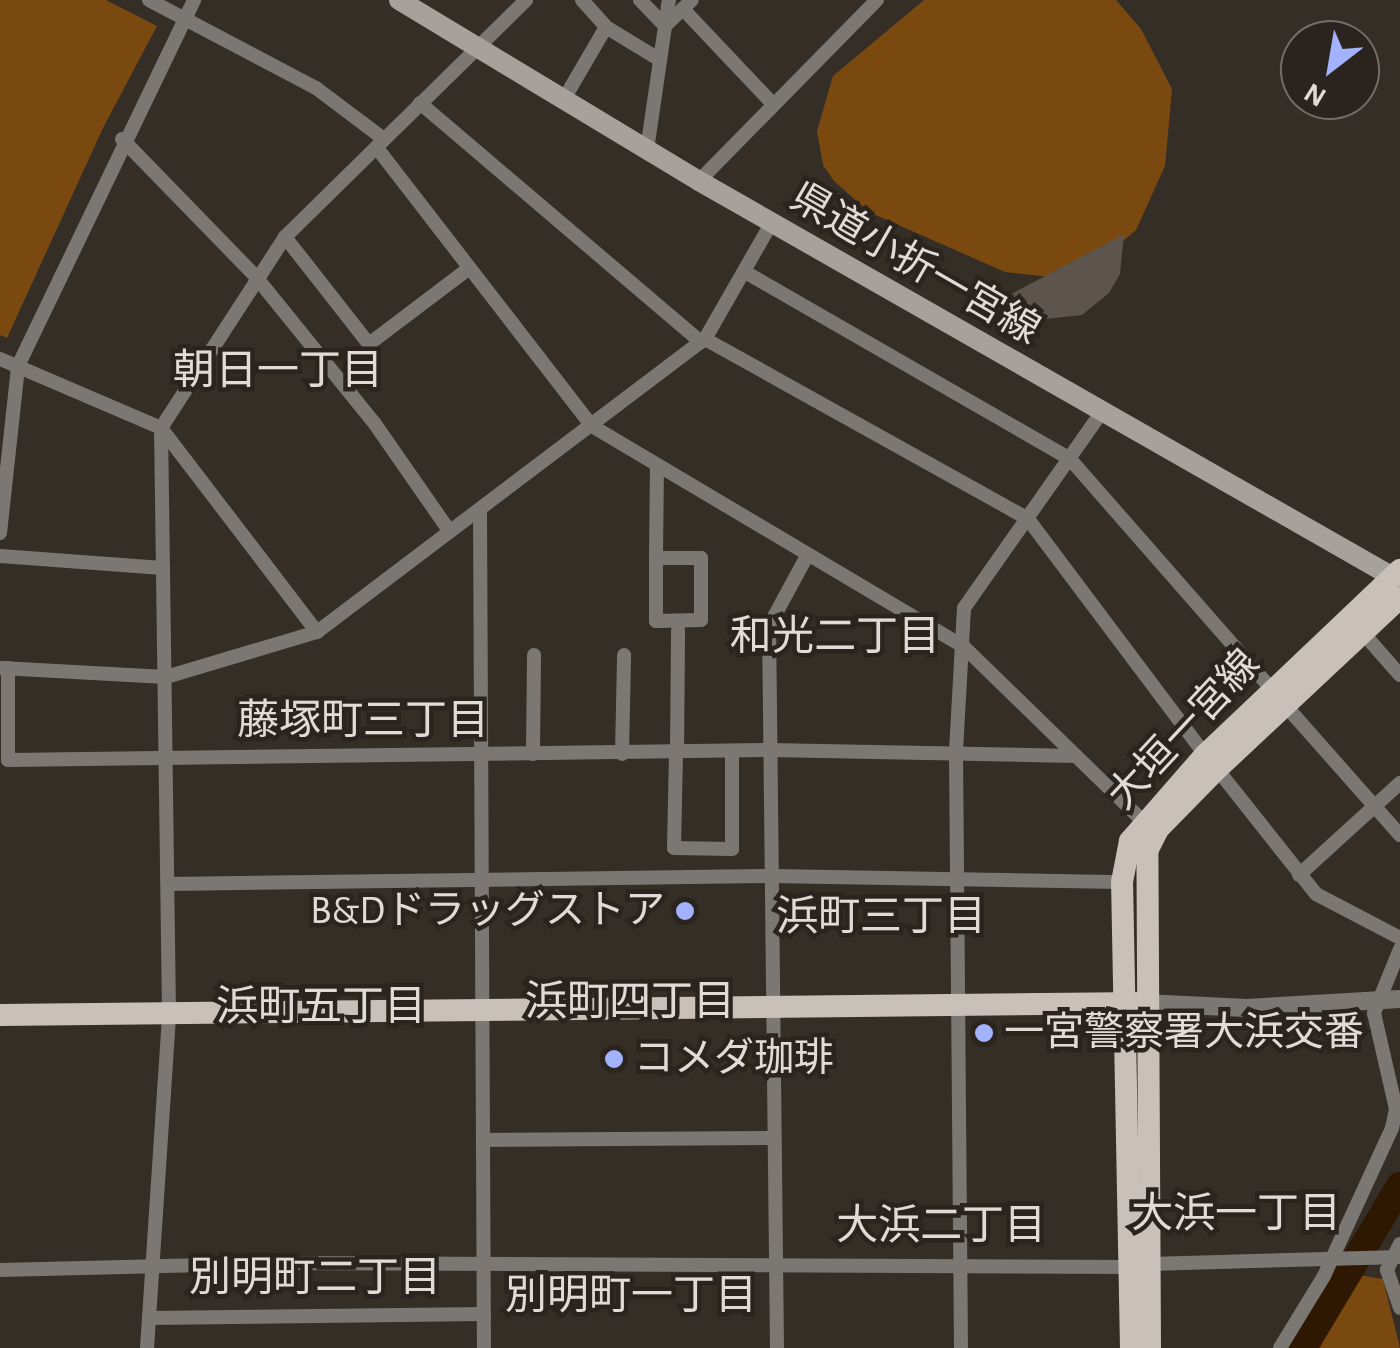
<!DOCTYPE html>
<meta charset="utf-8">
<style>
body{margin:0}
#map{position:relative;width:1400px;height:1348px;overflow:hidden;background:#352e27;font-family:"Alegreya Sans","Noto Sans JP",sans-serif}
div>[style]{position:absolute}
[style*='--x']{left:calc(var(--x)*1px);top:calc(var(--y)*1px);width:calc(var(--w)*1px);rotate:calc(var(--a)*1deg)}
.green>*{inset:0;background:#7a4910}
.river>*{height:28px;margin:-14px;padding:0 14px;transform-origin:14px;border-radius:14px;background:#2f1801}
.building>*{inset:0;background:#5c544d}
.minor>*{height:14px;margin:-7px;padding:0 7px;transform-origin:7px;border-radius:7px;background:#7b7874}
.tertiary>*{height:18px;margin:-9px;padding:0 9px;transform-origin:9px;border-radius:9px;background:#7b7874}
.secondary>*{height:20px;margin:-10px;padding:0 10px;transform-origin:10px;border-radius:10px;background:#a7a19b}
.primary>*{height:22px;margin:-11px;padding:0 11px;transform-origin:11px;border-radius:11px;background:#c8c0b9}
.dots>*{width:28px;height:28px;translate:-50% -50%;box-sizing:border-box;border:5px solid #2b241e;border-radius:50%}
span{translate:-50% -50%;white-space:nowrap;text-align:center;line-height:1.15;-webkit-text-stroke:9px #2b241e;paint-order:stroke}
.street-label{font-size:40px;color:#e0dbd7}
.poi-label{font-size:40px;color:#e0dbd7}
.right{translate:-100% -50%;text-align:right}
.left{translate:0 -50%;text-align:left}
.neighbourhood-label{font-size:42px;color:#e0dbd7}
.north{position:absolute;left:1280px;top:20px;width:100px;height:100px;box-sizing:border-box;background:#2b241e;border:2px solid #736d68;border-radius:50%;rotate:211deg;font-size:28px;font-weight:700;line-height:40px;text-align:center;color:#e0dbd7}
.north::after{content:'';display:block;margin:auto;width:35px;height:45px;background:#a2b2fd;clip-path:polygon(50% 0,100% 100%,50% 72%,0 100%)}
</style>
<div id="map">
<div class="green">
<i style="clip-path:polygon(0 0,106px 0,157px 26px,103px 128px,7px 338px,0 335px)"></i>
<i style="clip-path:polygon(924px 0,1116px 0,1141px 29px,1172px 89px,1165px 166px,1136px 230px,1117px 246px,1051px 277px,1005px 272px,869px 212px,834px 181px,823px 165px,817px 131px,833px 76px)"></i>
<i style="clip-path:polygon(1359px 1275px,1383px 1279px,1400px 1348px,1318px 1348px)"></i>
</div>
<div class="river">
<i style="--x:1303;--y:1348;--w:189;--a:-59.1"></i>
</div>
<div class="building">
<i style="clip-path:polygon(1124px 234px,1120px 274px,1109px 293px,1082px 315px,1045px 319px,1002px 299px)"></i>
</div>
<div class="minor">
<i style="--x:149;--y:0;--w:189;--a:27.8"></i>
<i style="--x:316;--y:88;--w:85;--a:36.9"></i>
<i style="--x:582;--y:0;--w:36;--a:48"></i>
<i style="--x:606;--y:27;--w:63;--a:31.4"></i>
<i style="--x:640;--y:0;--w:36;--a:46"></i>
<i style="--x:665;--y:26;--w:37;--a:-44"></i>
<i style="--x:683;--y:9;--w:129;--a:46.6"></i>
<i style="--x:564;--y:99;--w:83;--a:-59.7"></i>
<i style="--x:420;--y:103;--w:369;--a:40.4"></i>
<i style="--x:122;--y:139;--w:192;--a:45.8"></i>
<i style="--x:256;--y:277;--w:189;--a:51"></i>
<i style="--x:375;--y:424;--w:131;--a:55.2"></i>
<i style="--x:377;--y:148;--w:351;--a:52.3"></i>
<i style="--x:592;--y:426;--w:433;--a:30.7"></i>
<i style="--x:964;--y:647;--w:248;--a:44.2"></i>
<i style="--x:647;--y:150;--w:152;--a:-81.7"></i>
<i style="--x:699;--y:181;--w:254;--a:-45.5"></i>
<i style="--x:285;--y:237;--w:136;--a:51.9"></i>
<i style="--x:369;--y:344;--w:124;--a:-37.1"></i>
<i style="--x:745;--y:272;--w:375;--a:29.9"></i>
<i style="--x:1070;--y:459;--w:307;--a:48.8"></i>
<i style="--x:705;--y:339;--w:370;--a:29.1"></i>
<i style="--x:1028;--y:519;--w:295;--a:53.1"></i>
<i style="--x:0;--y:359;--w:175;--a:23.2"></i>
<i style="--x:161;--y:428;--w:257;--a:52.6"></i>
<i style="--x:480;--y:510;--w:838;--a:89.73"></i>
<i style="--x:0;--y:533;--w:168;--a:-83.8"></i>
<i style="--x:18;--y:366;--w:406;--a:-64.3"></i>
<i style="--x:0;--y:556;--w:163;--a:4.2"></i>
<i style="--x:656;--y:558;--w:45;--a:0"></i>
<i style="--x:701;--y:558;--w:62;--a:90"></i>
<i style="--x:701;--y:620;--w:45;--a:178.7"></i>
<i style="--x:656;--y:621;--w:63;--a:-90"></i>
<i style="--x:656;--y:558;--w:93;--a:-89.4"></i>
<i style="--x:1363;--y:633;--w:56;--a:48.6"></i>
<i style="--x:1;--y:668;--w:165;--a:3.1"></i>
<i style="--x:166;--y:677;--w:158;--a:-16.6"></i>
<i style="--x:317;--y:632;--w:486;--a:-37.1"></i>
<i style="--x:705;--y:339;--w:135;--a:-60.2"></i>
<i style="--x:8;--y:668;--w:92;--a:90"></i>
<i style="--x:8;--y:760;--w:761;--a:-0.75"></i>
<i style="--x:769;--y:750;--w:307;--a:1.1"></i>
<i style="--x:1285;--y:705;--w:174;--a:48.5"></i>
<i style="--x:676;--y:753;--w:95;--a:91.2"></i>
<i style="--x:674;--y:848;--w:58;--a:1"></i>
<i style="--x:732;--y:849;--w:98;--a:-90"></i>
<i style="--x:677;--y:753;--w:123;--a:-89.5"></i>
<i style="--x:533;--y:754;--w:99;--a:-89.4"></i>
<i style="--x:622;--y:754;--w:99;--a:-88.8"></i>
<i style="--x:1217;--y:769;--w:159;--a:51.6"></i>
<i style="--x:1316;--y:894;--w:95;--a:27.6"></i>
<i style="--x:1299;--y:875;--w:137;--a:-42.3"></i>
<i style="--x:168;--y:884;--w:603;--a:-0.76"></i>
<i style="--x:771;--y:876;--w:351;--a:1"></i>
<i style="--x:483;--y:1140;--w:291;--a:-0.4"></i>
<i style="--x:1400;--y:1244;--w:29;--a:117"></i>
<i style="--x:1387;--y:1270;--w:40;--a:71.1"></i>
<i style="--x:1149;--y:1264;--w:251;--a:-1.6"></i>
<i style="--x:0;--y:1270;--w:280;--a:-1.4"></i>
<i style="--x:280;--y:1263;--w:851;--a:0.27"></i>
<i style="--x:149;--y:1318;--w:335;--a:-0.7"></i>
<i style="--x:147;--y:1348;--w:336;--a:-86.2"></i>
<i style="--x:169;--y:1013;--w:585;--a:-90.78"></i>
<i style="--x:161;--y:428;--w:228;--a:-57"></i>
<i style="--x:285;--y:237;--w:338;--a:-44.5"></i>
<i style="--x:777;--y:1348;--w:722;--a:-90.63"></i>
<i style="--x:769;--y:626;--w:80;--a:-61.5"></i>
<i style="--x:961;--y:1348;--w:597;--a:-90.48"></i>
<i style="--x:956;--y:751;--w:143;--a:-86.8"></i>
<i style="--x:964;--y:608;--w:240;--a:-54.9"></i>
<i style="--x:1280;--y:1348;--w:84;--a:-58.6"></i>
<i style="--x:1324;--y:1276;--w:163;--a:-65.3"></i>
<i style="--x:1392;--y:1128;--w:19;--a:-78"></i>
<i style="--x:1396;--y:1109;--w:98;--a:-102.9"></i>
<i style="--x:1374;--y:1013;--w:69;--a:-67.9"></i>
</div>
<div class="tertiary">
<i style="--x:1144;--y:1003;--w:103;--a:2.8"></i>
<i style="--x:1247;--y:1008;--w:153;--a:-3.4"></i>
</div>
<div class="secondary">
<i style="--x:399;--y:0;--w:350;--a:31.1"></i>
<i style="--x:699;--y:181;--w:807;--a:29.71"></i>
</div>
<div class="primary">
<i style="--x:0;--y:1015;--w:1144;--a:-0.6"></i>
<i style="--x:1131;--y:1348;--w:466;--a:-91.1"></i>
<i style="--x:1122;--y:882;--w:42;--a:-79"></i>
<i style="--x:1130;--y:841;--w:114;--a:-48.9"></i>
<i style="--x:1205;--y:755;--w:269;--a:-43.5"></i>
<i style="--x:1150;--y:1348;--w:497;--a:-90.3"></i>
<i style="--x:1147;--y:851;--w:25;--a:-63"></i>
<i style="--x:1158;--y:829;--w:84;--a:-45.5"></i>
<i style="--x:1217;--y:769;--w:250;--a:-43.1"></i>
</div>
<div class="dots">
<i style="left:685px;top:911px;background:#a2b2fd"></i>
<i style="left:984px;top:1033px;background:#a2b2fd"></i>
<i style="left:614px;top:1059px;background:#a2b2fd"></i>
</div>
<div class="street-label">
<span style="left:915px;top:264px;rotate:30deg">県道小折一宮線</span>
<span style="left:1184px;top:730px;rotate:-47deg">大垣一宮線</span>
</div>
<div class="poi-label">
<span class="right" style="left:665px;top:911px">B&amp;Dドラッグストア</span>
<span class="left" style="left:1004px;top:1033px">一宮警察署大浜交番</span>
<span class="left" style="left:634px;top:1059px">コメダ珈琲</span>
</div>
<div class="neighbourhood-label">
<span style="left:278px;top:371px">朝日一丁目</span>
<span style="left:835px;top:637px">和光二丁目</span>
<span style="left:363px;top:721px">藤塚町三丁目</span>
<span style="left:881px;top:917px">浜町三丁目</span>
<span style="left:630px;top:1002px">浜町四丁目</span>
<span style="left:321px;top:1007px">浜町五丁目</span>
<span style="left:1236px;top:1214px">大浜一丁目</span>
<span style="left:941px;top:1226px">大浜二丁目</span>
<span style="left:315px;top:1278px">別明町二丁目</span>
<span style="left:631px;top:1296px">別明町一丁目</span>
</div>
<div class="north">N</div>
</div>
